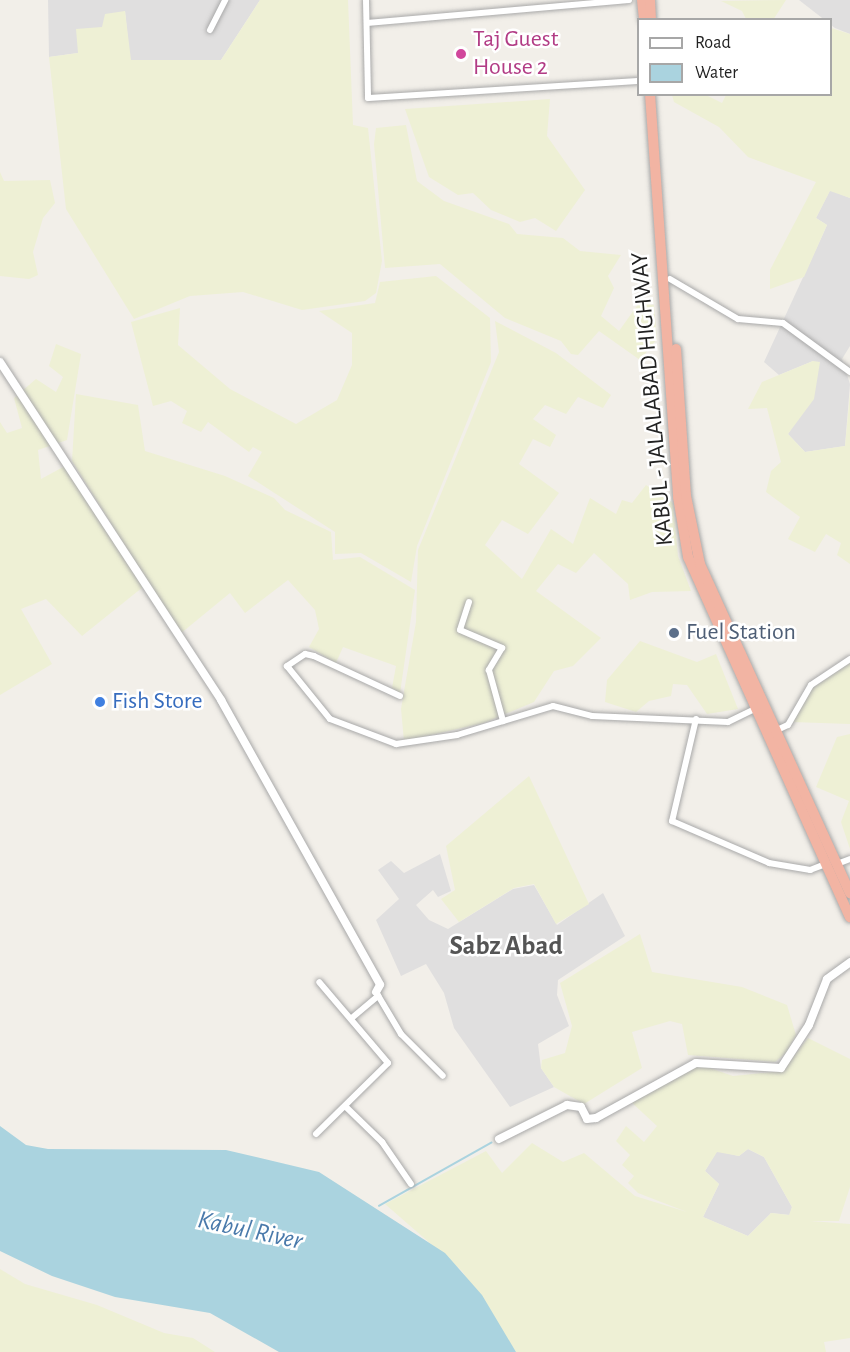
<!DOCTYPE html>
<style>
body{margin:0}
#map{position:relative;width:850px;height:1352px;overflow:hidden;background:#f2efe9;font-family:"Alegreya Sans",sans-serif}
div>[style]{position:absolute}
[style*='--x']{left:calc(var(--x)*1px);top:calc(var(--y)*1px);width:calc(var(--w)*1px);rotate:calc(var(--a)*1deg)}
.residential>*{inset:0;background:#e0dfdf}
.farmland>*{inset:0;background:#eef0d5}
.water>*{inset:0;background:#aad3df}
.stream>*{height:1.5px;margin:-0.75px;padding:0 0.75px;transform-origin:0.75px;border-radius:0.75px;background:#aad3df}
.roads{filter:drop-shadow(0 0 2px #a9a9a9) drop-shadow(0 0 2px #a9a9a9)}
.minor>*{height:6px;margin:-3px;padding:0 3px;transform-origin:3px;border-radius:3px;background:#fff}
.tertiary>*{height:8px;margin:-4px;padding:0 4px;transform-origin:4px;border-radius:4px;background:#fff}
.trunk>*{height:10px;margin:-5px;padding:0 5px;transform-origin:5px;border-radius:5px;background:#f2b4a3}
.dots>*{width:16px;height:16px;translate:-50% -50%;box-sizing:border-box;border:3px solid #fff;border-radius:50%}
span{translate:-50% -50%;white-space:nowrap;text-align:center;line-height:1.15;-webkit-text-stroke:5px #fff;paint-order:stroke}
.hotel-label{font-size:24px;color:#b23c85}
.left{translate:0 -50%;text-align:left}
.street-label{font-size:24px;color:#222}
.service-label{font-size:24px;color:#4e5e75}
.shop-label{font-size:24px;color:#366cbe}
.water-label{font-size:26px;color:#4a7aab;font-style:italic}
.quarter-label{font-size:27px;color:#555;font-weight:700}
.legend{position:absolute;left:637px;top:18px;width:195px;height:78px;box-sizing:border-box;background:#fff;border:2px solid #a7a7a7;margin:0;padding:8px 10px;list-style:none;font-size:18px;color:#222}
.legend li{display:flex;align-items:center;gap:12px;height:30px}
.legend b{width:30px;border:2px solid #a7a7a7}
</style>
<div id="map">
<div class="residential">
<i style="clip-path:polygon(48px 0,260px 0,221px 60px,130px 60px,125px 11px,78px 53px,49px 57px)"></i>
<i style="clip-path:polygon(799px 0,850px 0,850px 34px,835px 28px)"></i>
<i style="clip-path:polygon(830px 190px,850px 198px,850px 346px,842px 359px,850px 384px,845px 446px,805px 452px,788px 434px,807px 402px,813px 361px,779px 375px,764px 362px,823px 234px,827px 225px,816px 218px)"></i>
<i style="clip-path:polygon(440px 854px,451px 891px,438px 897px,433px 890px,416px 905px,429px 920px,448px 929px,513px 889px,534px 885px,557px 925px,603px 893px,625px 936px,558px 980px,557px 995px,569px 1026px,538px 1044px,541px 1068px,554px 1087px,510px 1107px,454px 1028px,444px 993px,426px 964px,401px 976px,376px 920px,399px 899px,378px 870px,391px 861px,404px 873px)"></i>
<i style="clip-path:polygon(748px 1149px,764px 1157px,792px 1207px,790px 1215px,771px 1213px,748px 1236px,703px 1217px,719px 1184px,705px 1171px,717px 1151px,739px 1156px)"></i>
</div>
<div class="farmland">
<i style="clip-path:polygon(260px 0,348px 0,353px 125px,368px 128px,382px 261px,376px 293px,365px 301px,302px 310px,243px 292px,190px 296px,134px 319px,66px 209px,49px 57px,78px 53px,76px 29px,102px 27px,105px 14px,125px 11px,131px 60px,221px 60px)"></i>
<i style="clip-path:polygon(786px 0,773px 20px,746px 19px,742px 11px,721px 1px)"></i>
<i style="clip-path:polygon(831px 28px,850px 34px,850px 198px,830px 191px,816px 218px,827px 225px,804px 277px,770px 289px,770px 270px,816px 182px,748px 157px,719px 127px,674px 102px,672px 95px,706px 95px,722px 103px,726px 95px,830px 94px)"></i>
<i style="clip-path:polygon(550px 99px,547px 136px,585px 190px,556px 231px,535px 218px,520px 222px,491px 210px,473px 193px,458px 195px,429px 177px,405px 109px)"></i>
<i style="clip-path:polygon(406px 125px,417px 181px,444px 201px,509px 224px,517px 234px,563px 238px,580px 251px,621px 255px,608px 276px,614px 288px,601px 316px,619px 331px,639px 303px,654px 305px,657px 339px,640px 360px,599px 331px,578px 355px,571px 354px,561px 341px,505px 318px,440px 264px,385px 268px,374px 144px,376px 128px)"></i>
<i style="clip-path:polygon(0 172px,4px 181px,50px 180px,55px 203px,43px 218px,33px 252px,38px 275px,29px 279px,0 276px)"></i>
<i style="clip-path:polygon(436px 276px,490px 318px,491px 362px,417px 546px,411px 582px,361px 553px,335px 554px,335px 532px,248px 476px,262px 452px,253px 447px,249px 452px,208px 422px,201px 432px,182px 423px,187px 411px,171px 401px,153px 406px,131px 322px,180px 308px,178px 345px,230px 389px,296px 424px,337px 400px,352px 365px,352px 333px,319px 311px,375px 303px,380px 282px)"></i>
<i style="clip-path:polygon(495px 321px,556px 353px,611px 395px,603px 408px,578px 397px,566px 414px,545px 405px,533px 419px,556px 435px,550px 447px,533px 439px,519px 464px,559px 493px,528px 534px,502px 520px,485px 545px,522px 579px,551px 529px,573px 544px,590px 498px,616px 514px,622px 500px,632px 503px,646px 485px,673px 503px,678px 556px,691px 591px,652px 592px,630px 600px,628px 584px,594px 553px,576px 573px,558px 564px,536px 591px,601px 638px,573px 666px,554px 671px,534px 702px,484px 723px,404px 741px,401px 709px,416px 622px,418px 550px,499px 352px)"></i>
<i style="clip-path:polygon(56px 344px,81px 354px,67px 440px,38px 450px,41px 479px,65px 466px,143px 587px,82px 636px,46px 599px,21px 609px,52px 664px,0 695px,0 422px,7px 433px,22px 428px,14px 398px,36px 379px,56px 392px,63px 377px,49px 366px)"></i>
<i style="clip-path:polygon(813px 361px,820px 362px,814px 399px,788px 434px,805px 452px,845px 446px,850px 393px,850px 564px,837px 555px,841px 543px,826px 534px,815px 552px,788px 539px,800px 517px,766px 492px,771px 471px,781px 462px,767px 408px,748px 409px,762px 382px)"></i>
<i style="clip-path:polygon(76px 394px,138px 405px,145px 451px,225px 476px,274px 498px,285px 510px,331px 532px,333px 560px,360px 557px,415px 590px,400px 693px,392px 688px,396px 666px,343px 647px,336px 663px,309px 647px,319px 629px,315px 610px,288px 580px,245px 613px,230px 593px,180px 634px,72px 461px)"></i>
<i style="clip-path:polygon(640px 641px,697px 662px,716px 654px,738px 709px,707px 714px,687px 685px,673px 684px,671px 696px,649px 701px,636px 712px,605px 702px,607px 680px)"></i>
<i style="clip-path:polygon(850px 663px,850px 724px,792px 722px,810px 690px)"></i>
<i style="clip-path:polygon(850px 734px,850px 849px,841px 822px,849px 801px,816px 787px,837px 737px)"></i>
<i style="clip-path:polygon(529px 776px,589px 904px,556px 924px,534px 884px,514px 888px,459px 922px,441px 899px,455px 890px,446px 846px)"></i>
<i style="clip-path:polygon(640px 934px,652px 972px,742px 987px,787px 1005px,796px 1035px,786px 1053px,775px 1062px,688px 1055px,682px 1024px,670px 1021px,632px 1032px,642px 1068px,584px 1104px,554px 1087px,541px 1068px,542px 1060px,565px 1053px,572px 1026px,560px 983px)"></i>
<i style="clip-path:polygon(evenodd,808px 1038px,850px 1059px,850px 1187px,839px 1221px,810px 1221px,850px 1224px,850px 1338px,824px 1342px,826px 1352px,516px 1352px,462px 1271px,385px 1204px,486px 1151px,502px 1173px,532px 1143px,563px 1162px,584px 1153px,635px 1196px,687px 1212px,638px 1193px,628px 1183px,634px 1176px,622px 1165px,630px 1155px,616px 1141px,626px 1126px,644px 1142px,657px 1126px,630px 1101px,698px 1064px,733px 1076px,782px 1071px,808px 1038px,748px 1149px,764px 1157px,792px 1207px,789px 1215px,771px 1213px,748px 1236px,703px 1217px,719px 1184px,705px 1171px,717px 1152px,739px 1156px,748px 1149px)"></i>
<i style="clip-path:polygon(0 1269px,25px 1284px,97px 1305px,164px 1333px,193px 1338px,215px 1352px,0 1352px)"></i>
</div>
<div class="water">
<i style="clip-path:polygon(0 1126px,26px 1145px,48px 1149px,226px 1150px,319px 1172px,445px 1253px,482px 1295px,516px 1352px,279px 1352px,210px 1313px,115px 1297px,52px 1276px,0 1251px)"></i>
</div>
<div class="stream">
<i style="--x:379;--y:1206;--w:129;--a:-29.4"></i>
</div>
<div class="roads">
<div class="minor">
<i style="--x:366;--y:0;--w:98;--a:88.8"></i>
<i style="--x:368;--y:98;--w:271;--a:-3.6"></i>
<i style="--x:367;--y:23;--w:263;--a:-5"></i>
<i style="--x:210;--y:30;--w:34;--a:-63"></i>
<i style="--x:670;--y:279;--w:79;--a:30.5"></i>
<i style="--x:738;--y:319;--w:45;--a:5.1"></i>
<i style="--x:783;--y:323;--w:83;--a:36.2"></i>
<i style="--x:469;--y:602;--w:29;--a:108"></i>
<i style="--x:460;--y:630;--w:46;--a:23.2"></i>
<i style="--x:502;--y:648;--w:26;--a:121"></i>
<i style="--x:489;--y:670;--w:53;--a:74.6"></i>
<i style="--x:400;--y:696;--w:95;--a:-155.1"></i>
<i style="--x:314;--y:656;--w:9;--a:-167"></i>
<i style="--x:305;--y:654;--w:22;--a:146"></i>
<i style="--x:287;--y:666;--w:68;--a:50.9"></i>
<i style="--x:330;--y:719;--w:71;--a:20.7"></i>
<i style="--x:396;--y:744;--w:62;--a:-8.4"></i>
<i style="--x:457;--y:735;--w:100;--a:-16.8"></i>
<i style="--x:553;--y:706;--w:40;--a:14.4"></i>
<i style="--x:592;--y:716;--w:136;--a:2.5"></i>
<i style="--x:728;--y:722;--w:30;--a:-26"></i>
<i style="--x:696;--y:719;--w:105;--a:103.2"></i>
<i style="--x:672;--y:821;--w:106;--a:23.4"></i>
<i style="--x:769;--y:863;--w:42;--a:9.7"></i>
<i style="--x:810;--y:870;--w:17;--a:-21"></i>
<i style="--x:775;--y:731;--w:14;--a:-25"></i>
<i style="--x:788;--y:725;--w:46;--a:-60.1"></i>
<i style="--x:811;--y:685;--w:47;--a:-33.7"></i>
<i style="--x:837;--y:864;--w:14;--a:-21"></i>
<i style="--x:376;--y:992;--w:49;--a:59.2"></i>
<i style="--x:401;--y:1034;--w:59;--a:45"></i>
<i style="--x:353;--y:1017;--w:33;--a:-40"></i>
<i style="--x:345;--y:1106;--w:52;--a:44.2"></i>
<i style="--x:382;--y:1142;--w:51;--a:55.4"></i>
<i style="--x:316;--y:1134;--w:101;--a:-44.6"></i>
<i style="--x:388;--y:1063;--w:106;--a:-130.4"></i>
</div>
<div class="tertiary">
<i style="--x:0;--y:362;--w:404;--a:56.8"></i>
<i style="--x:221;--y:700;--w:326;--a:60.8"></i>
<i style="--x:380;--y:985;--w:8;--a:120"></i>
<i style="--x:499;--y:1139;--w:76;--a:-26.6"></i>
<i style="--x:567;--y:1105;--w:14;--a:8"></i>
<i style="--x:581;--y:1107;--w:13;--a:63"></i>
<i style="--x:587;--y:1119;--w:9;--a:-6"></i>
<i style="--x:596;--y:1118;--w:114;--a:-28.8"></i>
<i style="--x:696;--y:1063;--w:85;--a:3.4"></i>
<i style="--x:781;--y:1068;--w:51;--a:-56.9"></i>
<i style="--x:809;--y:1025;--w:49;--a:-68.6"></i>
<i style="--x:827;--y:979;--w:29;--a:-36"></i>
</div>
<div class="trunk">
<i style="--x:642;--y:0;--w:20;--a:84"></i>
<i style="--x:650;--y:0;--w:19;--a:87"></i>
<i style="--x:650;--y:94;--w:404;--a:86"></i>
<i style="--x:678;--y:497;--w:61;--a:80.5"></i>
<i style="--x:688;--y:557;--w:395;--a:65.8"></i>
<i style="--x:676;--y:349;--w:147;--a:86.1"></i>
<i style="--x:686;--y:496;--w:69;--a:78.4"></i>
<i style="--x:700;--y:564;--w:362;--a:65.5"></i>
</div>
</div>
<div class="dots">
<i style="left:461px;top:54px;background:#d1479c"></i>
<i style="left:674px;top:633px;background:#5c6f8a"></i>
<i style="left:100px;top:702px;background:#3f7fe0"></i>
</div>
<div class="hotel-label">
<span class="left" style="left:473px;top:54px">Taj Guest<br>House 2</span>
</div>
<div class="street-label">
<span style="left:653px;top:399px;rotate:-95deg">KABUL - JALALABAD HIGHWAY</span>
</div>
<div class="service-label">
<span class="left" style="left:686px;top:633px">Fuel Station</span>
</div>
<div class="shop-label">
<span class="left" style="left:112px;top:702px">Fish Store</span>
</div>
<div class="water-label">
<span style="left:250px;top:1231px;rotate:12deg">Kabul River</span>
</div>
<div class="quarter-label">
<span style="left:506px;top:946px">Sabz Abad</span>
</div>
<ul class="legend">
<li><b style="height:8px;background:#fff"></b>Road</li>
<li><b style="height:16px;background:#aad3df"></b>Water</li>
</ul>
</div>
